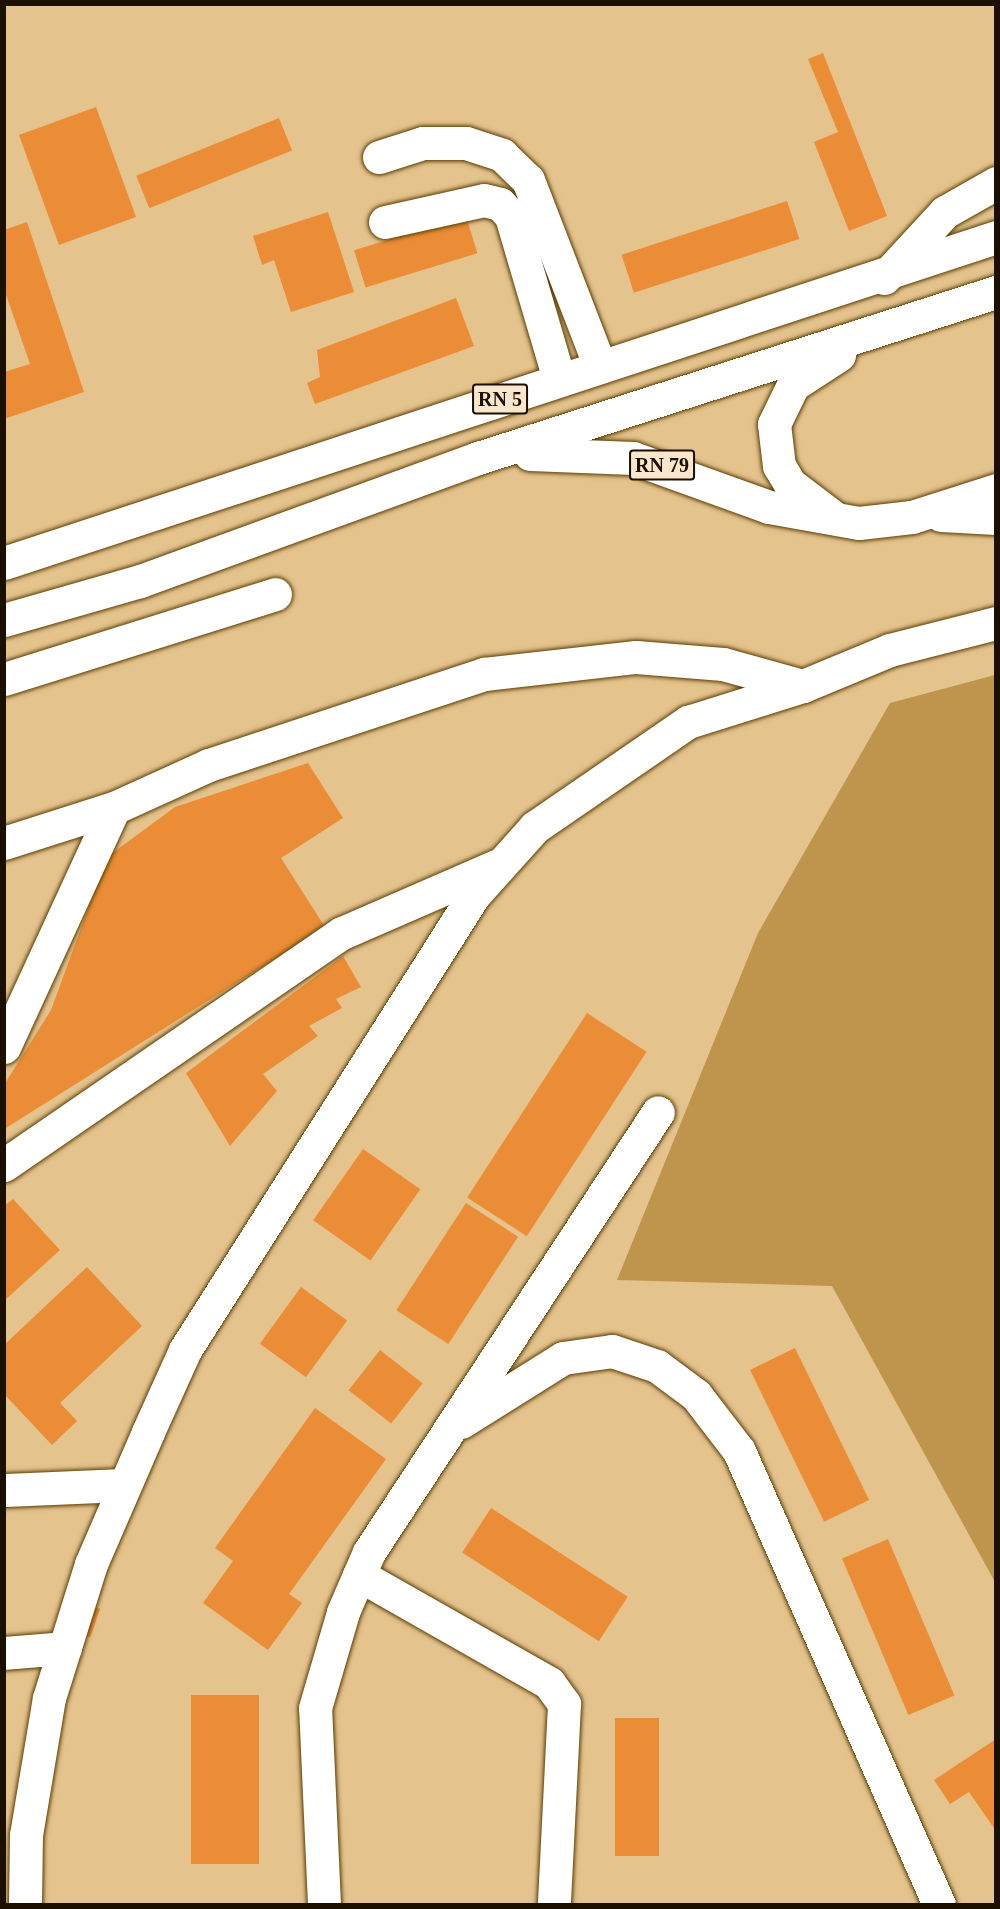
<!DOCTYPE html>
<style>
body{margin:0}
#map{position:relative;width:1000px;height:1909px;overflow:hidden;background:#e5c38d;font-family:Georgia,serif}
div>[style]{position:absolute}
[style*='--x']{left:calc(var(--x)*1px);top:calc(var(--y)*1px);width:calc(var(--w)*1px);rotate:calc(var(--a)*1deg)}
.green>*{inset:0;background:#bf954e}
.building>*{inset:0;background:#eb8d36;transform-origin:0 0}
.roads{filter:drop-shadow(0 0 2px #5a3e00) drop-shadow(0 0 2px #5a3e00)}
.minor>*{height:33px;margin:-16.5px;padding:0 16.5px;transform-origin:16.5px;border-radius:16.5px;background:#fff}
.highway>*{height:33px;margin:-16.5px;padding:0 16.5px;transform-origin:16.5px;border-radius:16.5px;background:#fff}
span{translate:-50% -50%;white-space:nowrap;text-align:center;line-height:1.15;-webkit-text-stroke:4.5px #f8e7cc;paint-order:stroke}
.shield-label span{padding:2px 4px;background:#f8e7cc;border:2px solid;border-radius:4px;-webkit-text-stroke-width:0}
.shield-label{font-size:20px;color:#1b0f00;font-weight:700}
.frame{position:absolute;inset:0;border:6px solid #1b0f00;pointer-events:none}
</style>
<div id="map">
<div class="green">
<i style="clip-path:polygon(995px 675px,996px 675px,995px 1582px,832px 1286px,617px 1280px,758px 933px,890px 703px)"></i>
</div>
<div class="building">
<i style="clip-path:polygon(823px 53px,887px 216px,849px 231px,814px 142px,838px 132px,808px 59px)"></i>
<i style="left:96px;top:107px;width:117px;height:82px;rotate:70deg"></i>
<i style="left:279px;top:118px;width:35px;height:154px;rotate:68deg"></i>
<i style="left:787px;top:201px;width:40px;height:174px;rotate:72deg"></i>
<i style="clip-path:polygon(328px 212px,354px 292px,291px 312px,274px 260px,262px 265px,253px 236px)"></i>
<i style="left:466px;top:216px;width:39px;height:117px;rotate:73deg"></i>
<i style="clip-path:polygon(27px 222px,84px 392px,4px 419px,4px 372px,30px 364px,4px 289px,4px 230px)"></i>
<i style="clip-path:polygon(456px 298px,474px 346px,315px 404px,307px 383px,320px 377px,317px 350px)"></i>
<i style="clip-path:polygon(308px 763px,343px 818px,281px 858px,325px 927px,6px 1128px,4px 1085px,51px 1010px,107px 857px,175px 807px)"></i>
<i style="clip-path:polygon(343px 956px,361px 987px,336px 999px,342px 1008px,309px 1026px,318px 1036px,263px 1074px,277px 1091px,230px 1146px,186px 1073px)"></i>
<i style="left:587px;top:1013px;width:71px;height:220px;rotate:33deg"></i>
<i style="left:363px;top:1149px;width:70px;height:87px;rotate:35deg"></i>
<i style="clip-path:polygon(13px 1199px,60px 1250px,4px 1301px,4px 1206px)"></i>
<i style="left:466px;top:1203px;width:62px;height:128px;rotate:33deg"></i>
<i style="clip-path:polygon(87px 1267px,142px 1326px,60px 1403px,77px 1421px,52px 1445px,4px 1394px,4px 1345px)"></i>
<i style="left:301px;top:1287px;width:57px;height:70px;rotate:36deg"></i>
<i style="left:795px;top:1348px;width:169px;height:50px;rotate:64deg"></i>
<i style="left:380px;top:1350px;width:54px;height:51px;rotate:38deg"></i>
<i style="clip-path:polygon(315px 1408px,386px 1459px,289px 1594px,302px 1603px,268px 1650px,203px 1603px,233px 1561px,215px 1548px)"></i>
<i style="left:491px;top:1508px;width:163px;height:53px;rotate:33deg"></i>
<i style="left:888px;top:1539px;width:170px;height:50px;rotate:67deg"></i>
<i style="left:83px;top:1603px;width:18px;height:30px;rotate:19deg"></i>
<i style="left:191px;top:1695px;width:68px;height:169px"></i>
<i style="left:659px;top:1718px;width:138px;height:44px;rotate:90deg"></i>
<i style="clip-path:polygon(996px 1739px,996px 1831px,969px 1792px,950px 1804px,934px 1780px)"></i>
</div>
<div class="roads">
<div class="minor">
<i style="--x:379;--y:157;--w:46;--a:-17.7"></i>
<i style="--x:423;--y:143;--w:43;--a:0"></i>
<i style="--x:466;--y:143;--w:38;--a:18"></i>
<i style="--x:502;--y:155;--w:36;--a:44"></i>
<i style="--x:528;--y:180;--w:197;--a:68.9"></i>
<i style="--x:385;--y:222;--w:101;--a:-12.5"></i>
<i style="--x:484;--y:200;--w:16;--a:14"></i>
<i style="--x:500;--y:204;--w:16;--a:47"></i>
<i style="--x:511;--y:216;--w:170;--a:73.6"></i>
<i style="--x:4;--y:679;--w:284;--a:-17.4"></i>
<i style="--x:4;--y:843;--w:115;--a:-17.7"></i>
<i style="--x:114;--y:808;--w:104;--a:-24.4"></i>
<i style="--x:209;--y:765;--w:290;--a:-18.3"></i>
<i style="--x:484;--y:674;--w:153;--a:-6.4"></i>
<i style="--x:636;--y:657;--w:87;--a:4.6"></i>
<i style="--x:723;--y:664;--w:83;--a:15.4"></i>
<i style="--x:4;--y:1047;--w:263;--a:-65.3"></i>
<i style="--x:4;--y:1165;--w:410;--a:-34.5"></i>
<i style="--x:342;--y:933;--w:168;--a:-23.5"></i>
<i style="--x:461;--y:1422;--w:120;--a:-32.1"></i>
<i style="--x:563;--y:1358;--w:49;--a:-8.1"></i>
<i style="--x:612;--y:1351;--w:47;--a:18.4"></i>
<i style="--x:657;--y:1366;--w:49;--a:36.6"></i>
<i style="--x:696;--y:1395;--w:71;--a:52.5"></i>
<i style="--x:739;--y:1451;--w:495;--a:66.2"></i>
<i style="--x:4;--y:1490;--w:120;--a:-2.4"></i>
<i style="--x:359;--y:1575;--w:219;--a:29.6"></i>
<i style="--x:549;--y:1683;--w:26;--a:54"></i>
<i style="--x:564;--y:1704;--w:200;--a:92.9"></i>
<i style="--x:4;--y:1653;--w:61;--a:-4.7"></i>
<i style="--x:25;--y:1904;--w:69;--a:-89.2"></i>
<i style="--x:26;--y:1835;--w:139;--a:-80.5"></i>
<i style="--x:49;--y:1698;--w:140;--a:-72.6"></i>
<i style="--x:91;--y:1564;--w:144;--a:-66.6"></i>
<i style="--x:148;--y:1432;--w:90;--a:-65.7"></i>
<i style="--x:185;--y:1350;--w:539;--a:-57.58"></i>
<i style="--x:474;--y:895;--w:91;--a:-48.1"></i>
<i style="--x:535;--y:827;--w:186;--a:-34.5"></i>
<i style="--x:688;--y:722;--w:121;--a:-17.4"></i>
<i style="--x:803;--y:686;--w:94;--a:-22.5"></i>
<i style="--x:890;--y:650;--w:109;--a:-14.3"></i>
<i style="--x:324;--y:1904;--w:196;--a:-92.6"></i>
<i style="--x:315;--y:1708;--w:100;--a:-73.7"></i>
<i style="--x:343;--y:1612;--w:65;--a:-66.6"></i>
<i style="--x:369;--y:1552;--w:526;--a:-56.7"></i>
</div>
<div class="highway">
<i style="--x:884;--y:278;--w:90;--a:-47.3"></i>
<i style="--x:945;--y:212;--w:59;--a:-29.6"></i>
<i style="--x:530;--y:454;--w:103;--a:2.2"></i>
<i style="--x:633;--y:458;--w:145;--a:19.8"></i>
<i style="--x:769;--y:507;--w:91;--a:10.1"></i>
<i style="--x:859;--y:523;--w:53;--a:-6.5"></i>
<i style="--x:912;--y:517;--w:88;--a:-17.8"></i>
<i style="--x:941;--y:515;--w:55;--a:3.1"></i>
<i style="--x:832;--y:516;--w:53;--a:-142.7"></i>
<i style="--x:790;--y:484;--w:21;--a:-121"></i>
<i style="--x:779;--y:466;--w:42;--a:-96.8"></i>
<i style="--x:774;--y:424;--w:43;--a:-64"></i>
<i style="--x:793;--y:385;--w:55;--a:-33.1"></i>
<i style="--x:4;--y:563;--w:1044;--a:-18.19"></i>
<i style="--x:4;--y:620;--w:141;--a:-16"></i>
<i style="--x:140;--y:581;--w:360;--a:-20"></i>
<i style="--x:478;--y:458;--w:544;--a:-17.77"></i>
</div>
</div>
<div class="shield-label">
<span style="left:500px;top:399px">RN 5</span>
<span style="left:662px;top:465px">RN 79</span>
</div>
<div class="frame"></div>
</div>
